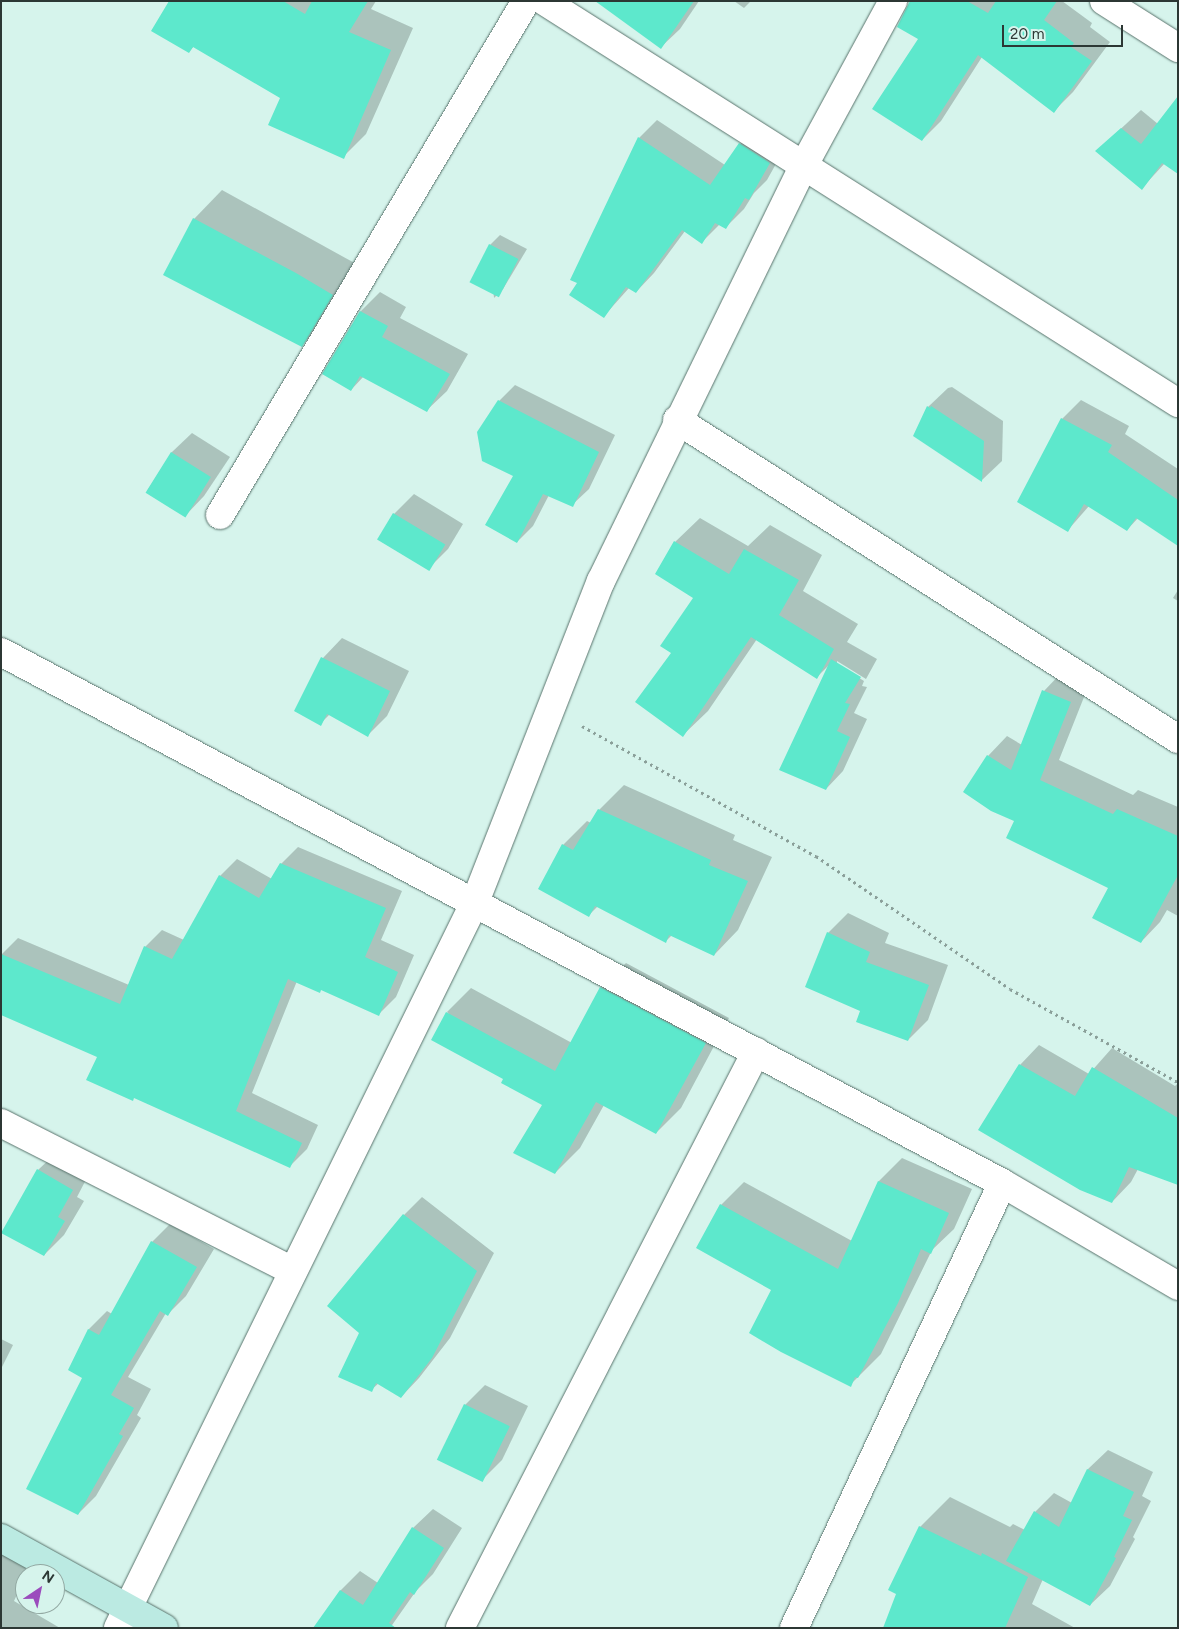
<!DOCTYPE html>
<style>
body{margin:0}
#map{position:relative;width:1179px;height:1629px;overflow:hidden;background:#d6f4ec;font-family:Figtree,sans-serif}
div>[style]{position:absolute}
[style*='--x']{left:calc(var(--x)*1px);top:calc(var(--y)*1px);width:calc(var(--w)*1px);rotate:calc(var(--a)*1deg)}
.shadow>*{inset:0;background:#0003}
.building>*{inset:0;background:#5de8cc;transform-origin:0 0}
.path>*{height:3px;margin-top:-1.5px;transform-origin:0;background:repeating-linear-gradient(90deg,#8a9f99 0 2.5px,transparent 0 6.5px)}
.roads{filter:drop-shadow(0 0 1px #59736c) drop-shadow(0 0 1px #59736c)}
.street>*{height:28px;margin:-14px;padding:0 14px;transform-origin:14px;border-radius:14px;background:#fff}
.secondary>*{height:28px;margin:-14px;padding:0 14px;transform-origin:14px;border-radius:14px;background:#bbeae2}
span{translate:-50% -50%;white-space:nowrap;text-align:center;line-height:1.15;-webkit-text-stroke:4px #d6f4ec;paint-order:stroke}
.frame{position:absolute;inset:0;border:2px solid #2c3734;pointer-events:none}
.north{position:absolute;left:15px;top:1564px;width:50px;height:50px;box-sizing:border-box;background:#d6f4ec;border:1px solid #92a8a2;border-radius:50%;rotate:34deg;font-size:14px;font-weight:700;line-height:20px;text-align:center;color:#2c3734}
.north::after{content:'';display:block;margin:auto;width:18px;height:22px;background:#9b4cbd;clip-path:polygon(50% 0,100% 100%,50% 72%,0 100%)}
.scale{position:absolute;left:1002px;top:25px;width:121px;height:22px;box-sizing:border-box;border:2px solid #2c3734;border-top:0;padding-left:6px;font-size:15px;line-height:18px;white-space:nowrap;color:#2c3734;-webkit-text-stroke:4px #d6f4ec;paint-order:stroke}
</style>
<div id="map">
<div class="shadow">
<i style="clip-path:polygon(170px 1px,376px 1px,371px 9px,413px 28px,366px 134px,343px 157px,281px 97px,194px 46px,189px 52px)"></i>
<i style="clip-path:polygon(596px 1px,699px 1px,680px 29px,661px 47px)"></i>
<i style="clip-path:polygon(734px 1px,751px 1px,744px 8px)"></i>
<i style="clip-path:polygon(912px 1px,1062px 1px,1092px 23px,1090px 27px,1110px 42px,1073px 92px,1054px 111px,982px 57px,941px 121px,922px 140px,920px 39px)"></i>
<i style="clip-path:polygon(1141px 110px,1158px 124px,1165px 163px,1142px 188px,1097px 151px)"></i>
<i style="clip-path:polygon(657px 120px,725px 165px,740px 144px,758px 126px,787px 144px,767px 180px,754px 193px,744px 209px,726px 227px,720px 224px,702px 242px,685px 231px,654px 273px,636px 292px,629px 288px,604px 316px,578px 283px,639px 138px)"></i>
<i style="clip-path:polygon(222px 190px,360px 266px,330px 317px,301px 346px,194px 219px)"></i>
<i style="clip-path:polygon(500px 235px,527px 249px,503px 289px,494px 298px,490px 245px)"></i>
<i style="clip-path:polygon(380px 292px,406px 307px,400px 318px,468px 354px,447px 391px,427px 410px,364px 376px,351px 390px,361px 311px)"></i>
<i style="clip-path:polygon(515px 385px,615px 435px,589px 489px,572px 505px,549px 495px,533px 526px,517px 542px,514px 476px,499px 401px)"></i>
<i style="clip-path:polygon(952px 387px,1003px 421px,1002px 461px,982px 480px,915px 435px,928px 407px,948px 388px)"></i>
<i style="clip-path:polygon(1081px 400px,1129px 426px,1125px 434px,1178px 469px,1178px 544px,1138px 518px,1127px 530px,1089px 506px,1068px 530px,1062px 419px)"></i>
<i style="clip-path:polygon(192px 433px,230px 457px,204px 496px,185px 516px,147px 491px,172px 452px)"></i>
<i style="clip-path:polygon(414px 494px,463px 524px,448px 549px,428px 569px,379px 540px,394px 514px)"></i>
<i style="clip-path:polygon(700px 518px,748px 546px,770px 525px,822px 555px,803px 591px,858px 624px,847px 642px,877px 659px,866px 679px,837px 661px,837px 664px,864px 681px,862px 686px,867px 687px,854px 713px,867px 719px,843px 771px,826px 789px,829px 665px,817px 677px,757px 639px,708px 711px,683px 735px,672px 653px,695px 597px,675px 542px)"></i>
<i style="clip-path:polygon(1178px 590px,1178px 601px,1173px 598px)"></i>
<i style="clip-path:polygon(342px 638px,409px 671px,387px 716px,368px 735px,330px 714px,320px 724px,295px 711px,323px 658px)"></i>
<i style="clip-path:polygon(1063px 671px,1090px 682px,1059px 760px,1133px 795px,1138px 790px,1178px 807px,1178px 916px,1167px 910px,1160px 922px,1141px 942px,1109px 887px,1016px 820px,988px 756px,1007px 736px,1022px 745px,1044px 691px)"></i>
<i style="clip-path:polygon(624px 785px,735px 835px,733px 840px,772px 857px,738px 930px,714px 955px,672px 935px,666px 941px,598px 906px,589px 915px,563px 845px,587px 821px,591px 823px,599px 810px)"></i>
<i style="clip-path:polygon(298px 847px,402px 891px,381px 940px,414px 955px,396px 997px,379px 1014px,322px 989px,297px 981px,252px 1093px,318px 1125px,307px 1149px,290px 1166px,98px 1057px,1px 955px,18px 938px,129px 985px,145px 947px,162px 930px,184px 940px,220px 876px,237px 859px,272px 879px,281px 864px)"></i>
<i style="clip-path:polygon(848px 913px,889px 933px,885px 943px,948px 965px,928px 1020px,908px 1040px,861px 1010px,828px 933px)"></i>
<i style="clip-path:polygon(626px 963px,729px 1018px,681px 1108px,656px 1133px,604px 1105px,580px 1148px,555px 1173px,544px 1104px,505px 1079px,447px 1012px,471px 988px,572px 1043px,601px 988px)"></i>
<i style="clip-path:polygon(1039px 1045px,1089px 1074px,1112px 1048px,1175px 1086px,1178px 1083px,1178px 1183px,1138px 1169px,1131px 1182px,1112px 1202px,1020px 1065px)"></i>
<i style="clip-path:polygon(58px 1151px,91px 1170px,77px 1197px,84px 1201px,64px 1235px,44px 1255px,38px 1170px)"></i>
<i style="clip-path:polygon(902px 1158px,972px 1189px,954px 1229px,932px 1250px,881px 1354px,850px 1385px,773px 1290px,721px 1205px,744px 1182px,852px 1241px,879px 1181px)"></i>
<i style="clip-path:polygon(422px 1197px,494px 1253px,450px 1338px,419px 1378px,401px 1397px,379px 1383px,371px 1390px,361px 1333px,404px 1215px)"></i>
<i style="clip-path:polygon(170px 1224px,214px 1249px,186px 1296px,168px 1314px,166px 1313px,128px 1377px,151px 1389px,137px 1415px,141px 1418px,96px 1496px,78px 1514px,83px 1377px,69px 1370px,89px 1329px,107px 1311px,112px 1314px,152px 1242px)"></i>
<i style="clip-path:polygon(1px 1339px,13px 1345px,1px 1369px)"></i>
<i style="clip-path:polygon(485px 1385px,528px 1406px,502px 1460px,482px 1480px,465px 1405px)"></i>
<i style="clip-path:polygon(1108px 1450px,1153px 1472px,1142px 1496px,1151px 1501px,1133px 1537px,1135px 1539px,1110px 1586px,1090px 1605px,1043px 1579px,1032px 1604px,1075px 1628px,885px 1628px,920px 1527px,950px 1497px,1010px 1527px,1013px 1524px,1025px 1530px,1035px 1512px,1054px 1493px,1072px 1503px,1088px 1469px)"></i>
<i style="clip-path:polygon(433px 1509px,462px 1528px,433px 1574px,416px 1591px,390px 1628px,315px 1628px,341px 1590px,360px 1571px,378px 1583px,413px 1528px)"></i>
<i style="clip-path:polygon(1px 1543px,38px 1548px,19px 1585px,21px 1586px,14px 1601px,60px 1628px,1px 1628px)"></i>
</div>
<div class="building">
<i style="clip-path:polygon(169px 1px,283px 1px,305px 14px,312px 1px,368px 1px,349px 32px,391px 50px,344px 159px,268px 125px,280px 98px,193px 47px,189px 53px,151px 31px)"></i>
<i style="clip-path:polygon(595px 1px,694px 1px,661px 49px)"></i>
<i style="clip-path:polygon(910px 1px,967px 1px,988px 13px,996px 1px,1057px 1px,1044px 20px,1074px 43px,1071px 47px,1092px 61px,1054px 113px,978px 55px,922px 141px,872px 109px,918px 39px,897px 27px)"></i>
<i style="clip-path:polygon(1178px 96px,1178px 174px,1162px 163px,1142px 190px,1095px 151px,1121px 128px,1141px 144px)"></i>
<i style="clip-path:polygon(638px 137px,710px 185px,739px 143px,770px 163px,749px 200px,745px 198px,726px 229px,715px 223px,702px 244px,682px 230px,636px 293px,626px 287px,604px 318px,569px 295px,577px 283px,570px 280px)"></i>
<i style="clip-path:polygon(193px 218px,296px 273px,333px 295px,302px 347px,163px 275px)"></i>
<i style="left:489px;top:244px;width:33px;height:43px;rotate:27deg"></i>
<i style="clip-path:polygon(360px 311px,388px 326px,382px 337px,450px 374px,427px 412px,360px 376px,351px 391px,322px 374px)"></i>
<i style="clip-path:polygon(498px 400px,599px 452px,573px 507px,543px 494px,517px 543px,485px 525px,513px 476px,482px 461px,477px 432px)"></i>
<i style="clip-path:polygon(927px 406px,930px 408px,931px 406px,984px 441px,982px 482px,913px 436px)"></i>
<i style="clip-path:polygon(1061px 418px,1112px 445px,1108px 452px,1178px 500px,1178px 546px,1136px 518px,1127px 531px,1084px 504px,1068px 532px,1017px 502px)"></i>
<i style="left:171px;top:452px;width:47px;height:48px;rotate:32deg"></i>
<i style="left:393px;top:513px;width:61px;height:31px;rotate:31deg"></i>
<i style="clip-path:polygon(674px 541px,729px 574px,744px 549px,799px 580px,779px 615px,834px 649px,817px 679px,751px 637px,683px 737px,635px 702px,671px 653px,660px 646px,693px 598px,655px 574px)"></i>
<i style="clip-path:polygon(321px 657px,390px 691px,368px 737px,327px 714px,321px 726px,294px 711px)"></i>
<i style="clip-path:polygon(831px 659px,861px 677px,845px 703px,850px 704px,837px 731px,850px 737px,826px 790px,779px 770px)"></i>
<i style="clip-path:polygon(1042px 690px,1071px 702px,1040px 780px,1113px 814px,1117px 809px,1178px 836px,1178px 875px,1141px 943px,1092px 918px,1108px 888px,1006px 838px,1014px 821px,991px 811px,963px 792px,987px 755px,1011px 770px)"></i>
<i style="clip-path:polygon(598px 809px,711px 860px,709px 865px,748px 881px,714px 956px,669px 935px,666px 943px,595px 906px,589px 917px,538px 889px,562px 844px,573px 850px)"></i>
<i style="clip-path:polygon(280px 863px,386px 908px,365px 957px,398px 972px,379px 1016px,321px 990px,320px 993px,288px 979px,236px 1111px,302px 1143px,290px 1168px,134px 1098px,133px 1101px,86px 1080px,97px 1057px,1px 1015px,1px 954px,120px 1004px,144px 946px,172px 959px,219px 875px,259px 898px)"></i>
<i style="clip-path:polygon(827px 932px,870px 952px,866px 962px,929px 985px,908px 1041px,856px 1022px,860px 1011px,805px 987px)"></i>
<i style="clip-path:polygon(600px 987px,706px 1043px,656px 1134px,596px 1102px,555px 1174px,513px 1153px,542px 1105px,501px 1083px,503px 1079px,431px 1040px,446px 1012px,555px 1071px)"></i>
<i style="clip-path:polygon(1019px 1064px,1075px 1096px,1092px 1067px,1178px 1118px,1178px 1185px,1129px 1167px,1112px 1203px,1080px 1190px,978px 1130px)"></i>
<i style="clip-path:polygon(37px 1169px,73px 1190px,58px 1217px,65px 1221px,44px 1256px,1px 1233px)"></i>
<i style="clip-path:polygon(878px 1181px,949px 1213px,931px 1254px,921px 1249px,898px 1303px,858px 1378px,855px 1377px,851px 1387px,781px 1352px,749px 1333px,771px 1290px,696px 1248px,720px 1204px,838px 1269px)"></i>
<i style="clip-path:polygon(403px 1214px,477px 1271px,432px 1358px,401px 1398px,376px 1383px,372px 1392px,338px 1377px,359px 1333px,327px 1306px)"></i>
<i style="clip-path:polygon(151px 1241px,197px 1267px,168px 1316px,160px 1311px,111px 1395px,134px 1408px,119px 1434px,123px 1436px,78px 1515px,26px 1489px,82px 1378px,68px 1370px,88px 1329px,99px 1335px)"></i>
<i style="left:464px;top:1404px;width:51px;height:62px;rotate:26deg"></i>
<i style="clip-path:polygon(1087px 1469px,1134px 1492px,1123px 1516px,1132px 1520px,1114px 1557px,1116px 1558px,1090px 1606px,1006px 1561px,1034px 1511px,1059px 1527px)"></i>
<i style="clip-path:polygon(919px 1526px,981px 1556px,982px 1553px,1028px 1577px,1005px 1628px,883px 1628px,896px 1594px,888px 1590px)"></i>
<i style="clip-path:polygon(412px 1527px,444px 1548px,414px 1595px,410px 1592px,389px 1623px,396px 1628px,313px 1628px,340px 1590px,363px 1605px)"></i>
</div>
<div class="path">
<i style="--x:582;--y:726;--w:268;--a:29.1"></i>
<i style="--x:816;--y:856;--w:235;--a:34.4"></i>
<i style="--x:1010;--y:989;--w:192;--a:29"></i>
</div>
<div class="roads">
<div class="street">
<i style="--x:544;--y:1;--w:751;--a:32.38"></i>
<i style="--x:1104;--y:1;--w:88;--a:32.4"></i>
<i style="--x:677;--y:420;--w:594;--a:32.49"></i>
<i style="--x:220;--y:515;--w:598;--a:-59.23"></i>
<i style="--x:1;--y:652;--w:1133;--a:27.94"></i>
<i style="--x:1002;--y:1183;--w:204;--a:30.3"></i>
<i style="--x:1;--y:1123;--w:327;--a:26.9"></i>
<i style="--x:118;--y:1628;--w:809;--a:-63.82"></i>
<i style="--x:475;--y:902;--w:345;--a:-68.6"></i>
<i style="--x:601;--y:581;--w:463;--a:-64"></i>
<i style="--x:804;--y:165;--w:187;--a:-61.5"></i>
<i style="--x:460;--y:1628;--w:648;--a:-62.8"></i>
<i style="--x:794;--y:1628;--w:491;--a:-64.9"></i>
</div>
<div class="secondary">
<i style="--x:1;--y:1538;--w:186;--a:28.9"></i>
</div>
</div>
<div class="frame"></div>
<div class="north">N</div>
<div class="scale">20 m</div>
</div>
